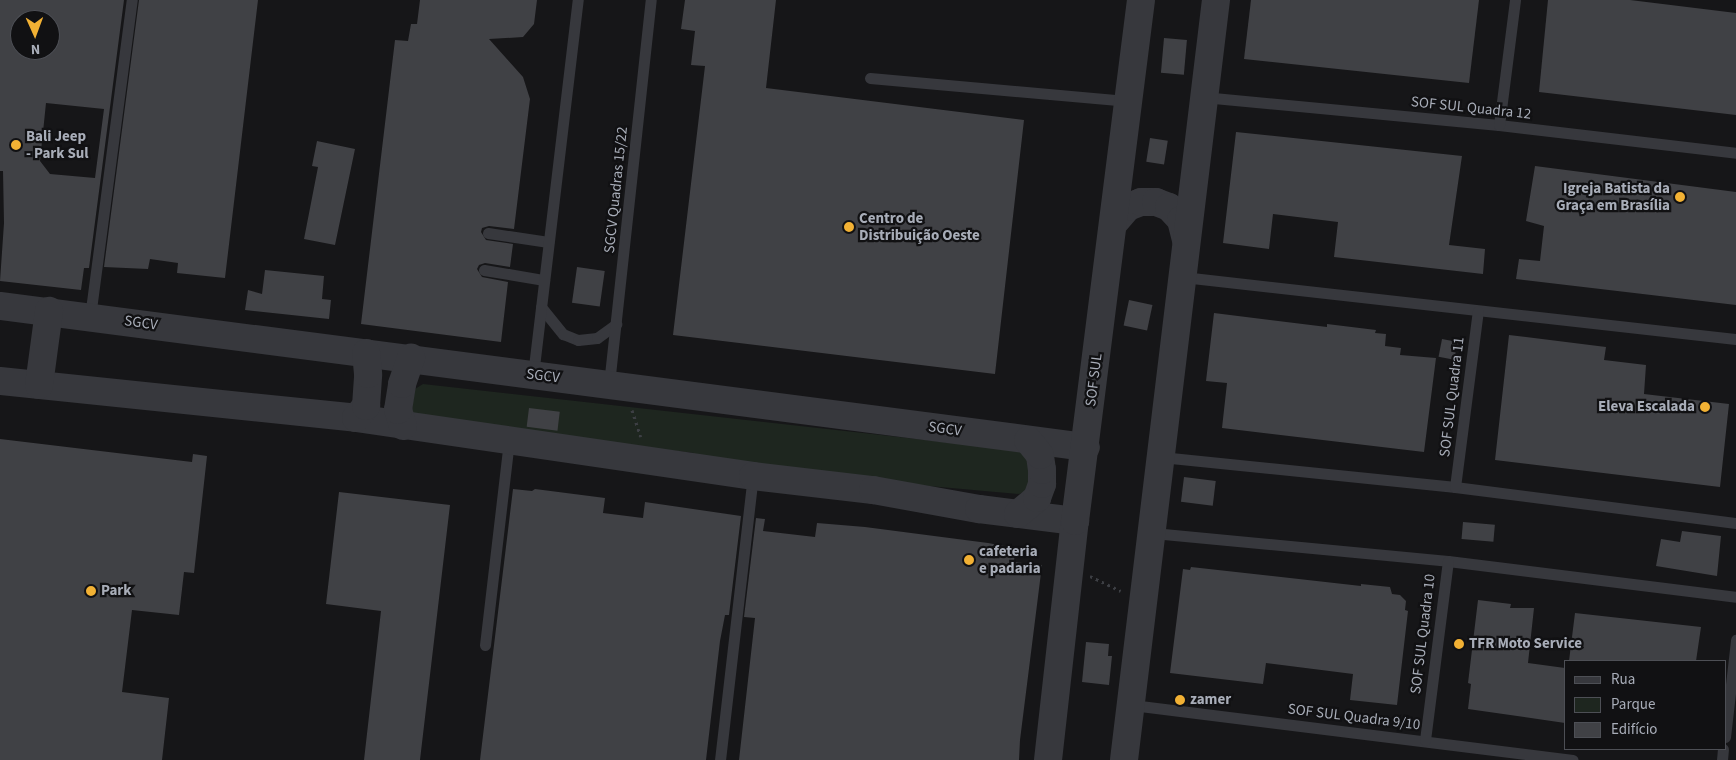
<!DOCTYPE html>
<meta charset="utf-8">
<style>
body{margin:0}
#map{position:relative;width:1736px;height:760px;overflow:hidden;background:#161618;font-family:"Source Sans 3",sans-serif}
div>[style]{position:absolute}
[style*='--x']{left:calc(var(--x)*1px);top:calc(var(--y)*1px);width:calc(var(--w)*1px);rotate:calc(var(--a)*1deg)}
.green>*{inset:0;background:#1e261f}
.building>*{inset:0;background:#404145;transform-origin:0 0}
.path>*{height:3px;margin-top:-1.5px;transform-origin:0;background:repeating-linear-gradient(90deg,#3d3f44 0 2.5px,transparent 0 6.5px)}
.service>*{height:11px;margin:-5.5px;padding:0 5.5px;transform-origin:5.5px;border-radius:5.5px;background:#37383d}
.tertiary>*{height:28px;margin:-14px;padding:0 14px;transform-origin:14px;border-radius:14px;background:#37383d}
.dots>*{width:14px;height:14px;translate:-50% -50%;box-sizing:border-box;border:2px solid #111113;border-radius:50%}
span{translate:-50% -50%;white-space:nowrap;text-align:center;line-height:1.15;-webkit-text-stroke:4.5px #111113;paint-order:stroke}
.street-label{font-size:15px;color:#a8adb8}
.poi-label{font-size:15px;color:#a8adb8;font-weight:700}
.left{translate:0 -50%;text-align:left}
.right{translate:-100% -50%;text-align:right}
.legend{position:absolute;left:1564px;top:660px;width:162px;height:90px;box-sizing:border-box;background:#111113;border:1px solid #4d4f55;margin:0;padding:6px 9px;list-style:none;font-size:15px;color:#a8adb8}
.legend li{display:flex;align-items:center;gap:10px;height:25px}
.legend b{width:25px;border:1px solid #4d4f55}
.north{position:absolute;left:10px;top:10px;width:50px;height:50px;box-sizing:border-box;background:#111113;border:1px solid #4d4f55;border-radius:50%;rotate:178deg;font-size:14px;font-weight:700;line-height:20px;text-align:center;color:#a8adb8}
.north::after{content:'';display:block;margin:auto;width:18px;height:22px;background:#f2b134;clip-path:polygon(50% 0,100% 100%,50% 72%,0 100%)}
</style>
<div id="map">
<div class="green">
<i style="clip-path:polygon(423px 384px,1025px 451px,1035px 463px,1026px 491px,1019px 494px,684px 464px,694px 453px,410px 420px,415px 389px)"></i>
</div>
<div class="building">
<i style="clip-path:polygon(evenodd,0 0,124px 0,89px 268px,84px 268px,81px 290px,0 281px,4px 223px,3px 171px,0 171px,0 0,20px 20px,50px 20px,50px 50px,20px 50px,20px 20px,0 0,46px 103px,104px 109px,95px 178px,50px 174px,40px 161px,46px 103px)"></i>
<i style="clip-path:polygon(139px 0,258px 0,225px 278px,177px 273px,178px 263px,150px 259px,148px 269px,104px 267px)"></i>
<i style="clip-path:polygon(420px 0,537px 0,534px 24px,523px 37px,489px 39px,523px 77px,530px 99px,514px 229px,489px 226px,482px 228px,481px 232px,486px 240px,513px 244px,510px 267px,485px 263px,479px 265px,477px 269px,482px 277px,508px 282px,501px 342px,361px 324px,395px 40px,408px 41px,411px 24px,417px 24px)"></i>
<i style="clip-path:polygon(685px 0,776px 0,766px 88px,1024px 120px,995px 374px,673px 335px,705px 66px,691px 65px,695px 31px,681px 29px)"></i>
<i style="clip-path:polygon(1251px 0,1479px 0,1469px 83px,1244px 59px)"></i>
<i style="clip-path:polygon(1548px 0,1630px 0,1736px 13px,1736px 115px,1539px 92px)"></i>
<i style="left:1164px;top:38px;width:23px;height:35px;rotate:5deg"></i>
<i style="clip-path:polygon(1236px 132px,1462px 156px,1449px 245px,1485px 249px,1483px 274px,1334px 257px,1338px 222px,1273px 214px,1269px 249px,1223px 243px)"></i>
<i style="left:1150px;top:138px;width:18px;height:24px;rotate:9deg"></i>
<i style="clip-path:polygon(317px 141px,355px 149px,335px 245px,304px 239px,318px 167px,312px 166px)"></i>
<i style="clip-path:polygon(1535px 166px,1736px 192px,1736px 305px,1516px 279px,1519px 259px,1540px 261px,1544px 226px,1526px 221px)"></i>
<i style="left:577px;top:267px;width:28px;height:36px;rotate:8deg"></i>
<i style="clip-path:polygon(265px 270px,324px 276px,322px 299px,331px 300px,329px 319px,245px 310px,248px 290px,262px 294px)"></i>
<i style="left:1129px;top:300px;width:24px;height:26px;rotate:12deg"></i>
<i style="clip-path:polygon(1214px 313px,1327px 327px,1327px 324px,1376px 330px,1375px 333px,1386px 334px,1385px 346px,1401px 348px,1400px 355px,1436px 358px,1424px 452px,1222px 428px,1227px 383px,1206px 381px)"></i>
<i style="clip-path:polygon(1509px 335px,1606px 347px,1604px 360px,1646px 365px,1644px 394px,1729px 404px,1720px 487px,1495px 460px)"></i>
<i style="left:1442px;top:339px;width:16px;height:18px;rotate:11deg"></i>
<i style="left:529px;top:408px;width:31px;height:19px;rotate:7deg"></i>
<i style="clip-path:polygon(0 439px,192px 462px,193px 454px,207px 456px,194px 573px,184px 572px,179px 615px,132px 610px,122px 692px,169px 698px,162px 760px,0 760px)"></i>
<i style="left:1184px;top:477px;width:32px;height:25px;rotate:7deg"></i>
<i style="clip-path:polygon(513px 489px,532px 491px,535px 489px,605px 498px,603px 513px,643px 518px,645px 502px,741px 516px,729px 615px,725px 615px,720px 641px,706px 760px,480px 760px)"></i>
<i style="clip-path:polygon(339px 492px,450px 505px,420px 760px,364px 760px,381px 611px,326px 604px)"></i>
<i style="clip-path:polygon(756px 518px,765px 519px,763px 531px,815px 537px,817px 523px,865px 527px,988px 543px,1015px 548px,1014px 562px,1042px 565px,1020px 740px,1019px 760px,739px 760px,755px 618px,744px 617px)"></i>
<i style="left:1463px;top:522px;width:32px;height:17px;rotate:5deg"></i>
<i style="clip-path:polygon(1682px 531px,1721px 536px,1717px 576px,1656px 566px,1661px 539px,1680px 542px)"></i>
<i style="clip-path:polygon(1191px 567px,1361px 586px,1361px 584px,1390px 587px,1392px 594px,1400px 595px,1406px 601px,1405px 610px,1408px 611px,1397px 705px,1350px 700px,1353px 674px,1266px 663px,1263px 684px,1170px 673px,1183px 569px,1190px 570px)"></i>
<i style="clip-path:polygon(1478px 600px,1511px 604px,1510px 608px,1534px 608px,1528px 663px,1565px 668px,1565px 723px,1468px 709px,1471px 684px,1468px 683px)"></i>
<i style="clip-path:polygon(1575px 613px,1701px 627px,1696px 661px,1569px 661px)"></i>
<i style="clip-path:polygon(1086px 642px,1109px 644px,1108px 656px,1112px 656px,1109px 685px,1082px 682px)"></i>
</div>
<div class="path">
<i style="--x:632;--y:410;--w:28;--a:72"></i>
<i style="--x:1090;--y:576;--w:34;--a:26"></i>
</div>
<div class="service">
<i style="--x:870;--y:78;--w:260;--a:5.1"></i>
<i style="--x:1203;--y:97;--w:297;--a:5.4"></i>
<i style="--x:1499;--y:125;--w:239;--a:6.7"></i>
<i style="--x:1499;--y:125;--w:126;--a:-82.7"></i>
<i style="--x:488;--y:233;--w:61;--a:8.5"></i>
<i style="--x:484;--y:270;--w:61;--a:9.5"></i>
<i style="--x:1183;--y:277;--w:556;--a:6.4"></i>
<i style="--x:541;--y:307;--w:35;--a:51"></i>
<i style="--x:563;--y:334;--w:16;--a:22"></i>
<i style="--x:578;--y:340;--w:19;--a:-6"></i>
<i style="--x:597;--y:338;--w:24;--a:-36"></i>
<i style="--x:90;--y:317;--w:320;--a:-82.5"></i>
<i style="--x:533;--y:375;--w:378;--a:-83.2"></i>
<i style="--x:609;--y:384;--w:386;--a:-83.8"></i>
<i style="--x:1161;--y:457;--w:296;--a:5.8"></i>
<i style="--x:1455;--y:487;--w:283;--a:7.3"></i>
<i style="--x:1455;--y:487;--w:177;--a:-82.6"></i>
<i style="--x:1153;--y:533;--w:296;--a:5.4"></i>
<i style="--x:1448;--y:561;--w:290;--a:7.1"></i>
<i style="--x:485;--y:645;--w:205;--a:-83.3"></i>
<i style="--x:1132;--y:705;--w:444;--a:7.1"></i>
<i style="--x:1725;--y:737;--w:98;--a:-83.5"></i>
<i style="--x:1425;--y:740;--w:180;--a:-82.7"></i>
<i style="--x:720;--y:760;--w:286;--a:-83.4"></i>
<i style="--x:1722;--y:760;--w:11;--a:-85"></i>
</div>
<div class="tertiary">
<i style="--x:1114;--y:223;--w:21;--a:-49"></i>
<i style="--x:1128;--y:207;--w:14;--a:-21"></i>
<i style="--x:1141;--y:202;--w:15;--a:0"></i>
<i style="--x:1156;--y:202;--w:14;--a:21"></i>
<i style="--x:1169;--y:207;--w:18;--a:47"></i>
<i style="--x:1181;--y:220;--w:21;--a:76"></i>
<i style="--x:0;--y:306;--w:1095;--a:7.4"></i>
<i style="--x:0;--y:381;--w:358;--a:5.9"></i>
<i style="--x:356;--y:418;--w:401;--a:8.3"></i>
<i style="--x:753;--y:476;--w:121;--a:6.7"></i>
<i style="--x:873;--y:490;--w:108;--a:10.2"></i>
<i style="--x:979;--y:509;--w:97;--a:7.1"></i>
<i style="--x:39;--y:385;--w:75;--a:-82.3"></i>
<i style="--x:356;--y:418;--w:16;--a:-50"></i>
<i style="--x:366;--y:406;--w:32;--a:-86"></i>
<i style="--x:368;--y:374;--w:21;--a:-95"></i>
<i style="--x:403;--y:426;--w:17;--a:-107"></i>
<i style="--x:398;--y:410;--w:26;--a:-81"></i>
<i style="--x:402;--y:384;--w:28;--a:-71"></i>
<i style="--x:1018;--y:514;--w:25;--a:-40"></i>
<i style="--x:1037;--y:498;--w:15;--a:-70"></i>
<i style="--x:1042;--y:484;--w:14;--a:-90"></i>
<i style="--x:1042;--y:470;--w:15;--a:-98"></i>
<i style="--x:1040;--y:455;--w:19;--a:-129"></i>
<i style="--x:1048;--y:760;--w:241;--a:-83.6"></i>
<i style="--x:1075;--y:521;--w:525;--a:-82.78"></i>
<i style="--x:1124;--y:760;--w:766;--a:-83.1"></i>
</div>
<div class="dots">
<i style="left:16px;top:145px;background:#f2b134"></i>
<i style="left:1680px;top:197px;background:#f2b134"></i>
<i style="left:849px;top:227px;background:#f2b134"></i>
<i style="left:1705px;top:407px;background:#f2b134"></i>
<i style="left:969px;top:560px;background:#f2b134"></i>
<i style="left:91px;top:591px;background:#f2b134"></i>
<i style="left:1459px;top:644px;background:#f2b134"></i>
<i style="left:1180px;top:700px;background:#f2b134"></i>
</div>
<div class="street-label">
<span style="left:1471px;top:108px;rotate:6deg">SOF SUL Quadra 12</span>
<span style="left:616px;top:190px;rotate:-84deg">SGCV Quadras 15/22</span>
<span style="left:141px;top:323px;rotate:8deg">SGCV</span>
<span style="left:543px;top:376px;rotate:7deg">SGCV</span>
<span style="left:1094px;top:380px;rotate:-83deg">SOF SUL</span>
<span style="left:1452px;top:397px;rotate:-83deg">SOF SUL Quadra 11</span>
<span style="left:945px;top:429px;rotate:8deg">SGCV</span>
<span style="left:1423px;top:634px;rotate:-83deg">SOF SUL Quadra 10</span>
<span style="left:1354px;top:717px;rotate:7deg">SOF SUL Quadra 9/10</span>
</div>
<div class="poi-label">
<span class="left" style="left:26px;top:145px">Bali Jeep<br>- Park Sul</span>
<span class="right" style="left:1670px;top:197px">Igreja Batista da<br>Graça em Brasília</span>
<span class="left" style="left:859px;top:227px">Centro de<br>Distribuição Oeste</span>
<span class="right" style="left:1695px;top:407px">Eleva Escalada</span>
<span class="left" style="left:979px;top:560px">cafeteria<br>e padaria</span>
<span class="left" style="left:101px;top:591px">Park</span>
<span class="left" style="left:1469px;top:644px">TFR Moto Service</span>
<span class="left" style="left:1190px;top:700px">zamer</span>
</div>
<ul class="legend">
<li><b style="height:6px;background:#37383d"></b>Rua</li>
<li><b style="height:14px;background:#1e261f"></b>Parque</li>
<li><b style="height:14px;background:#404145"></b>Edifício</li>
</ul>
<div class="north">N</div>
</div>
